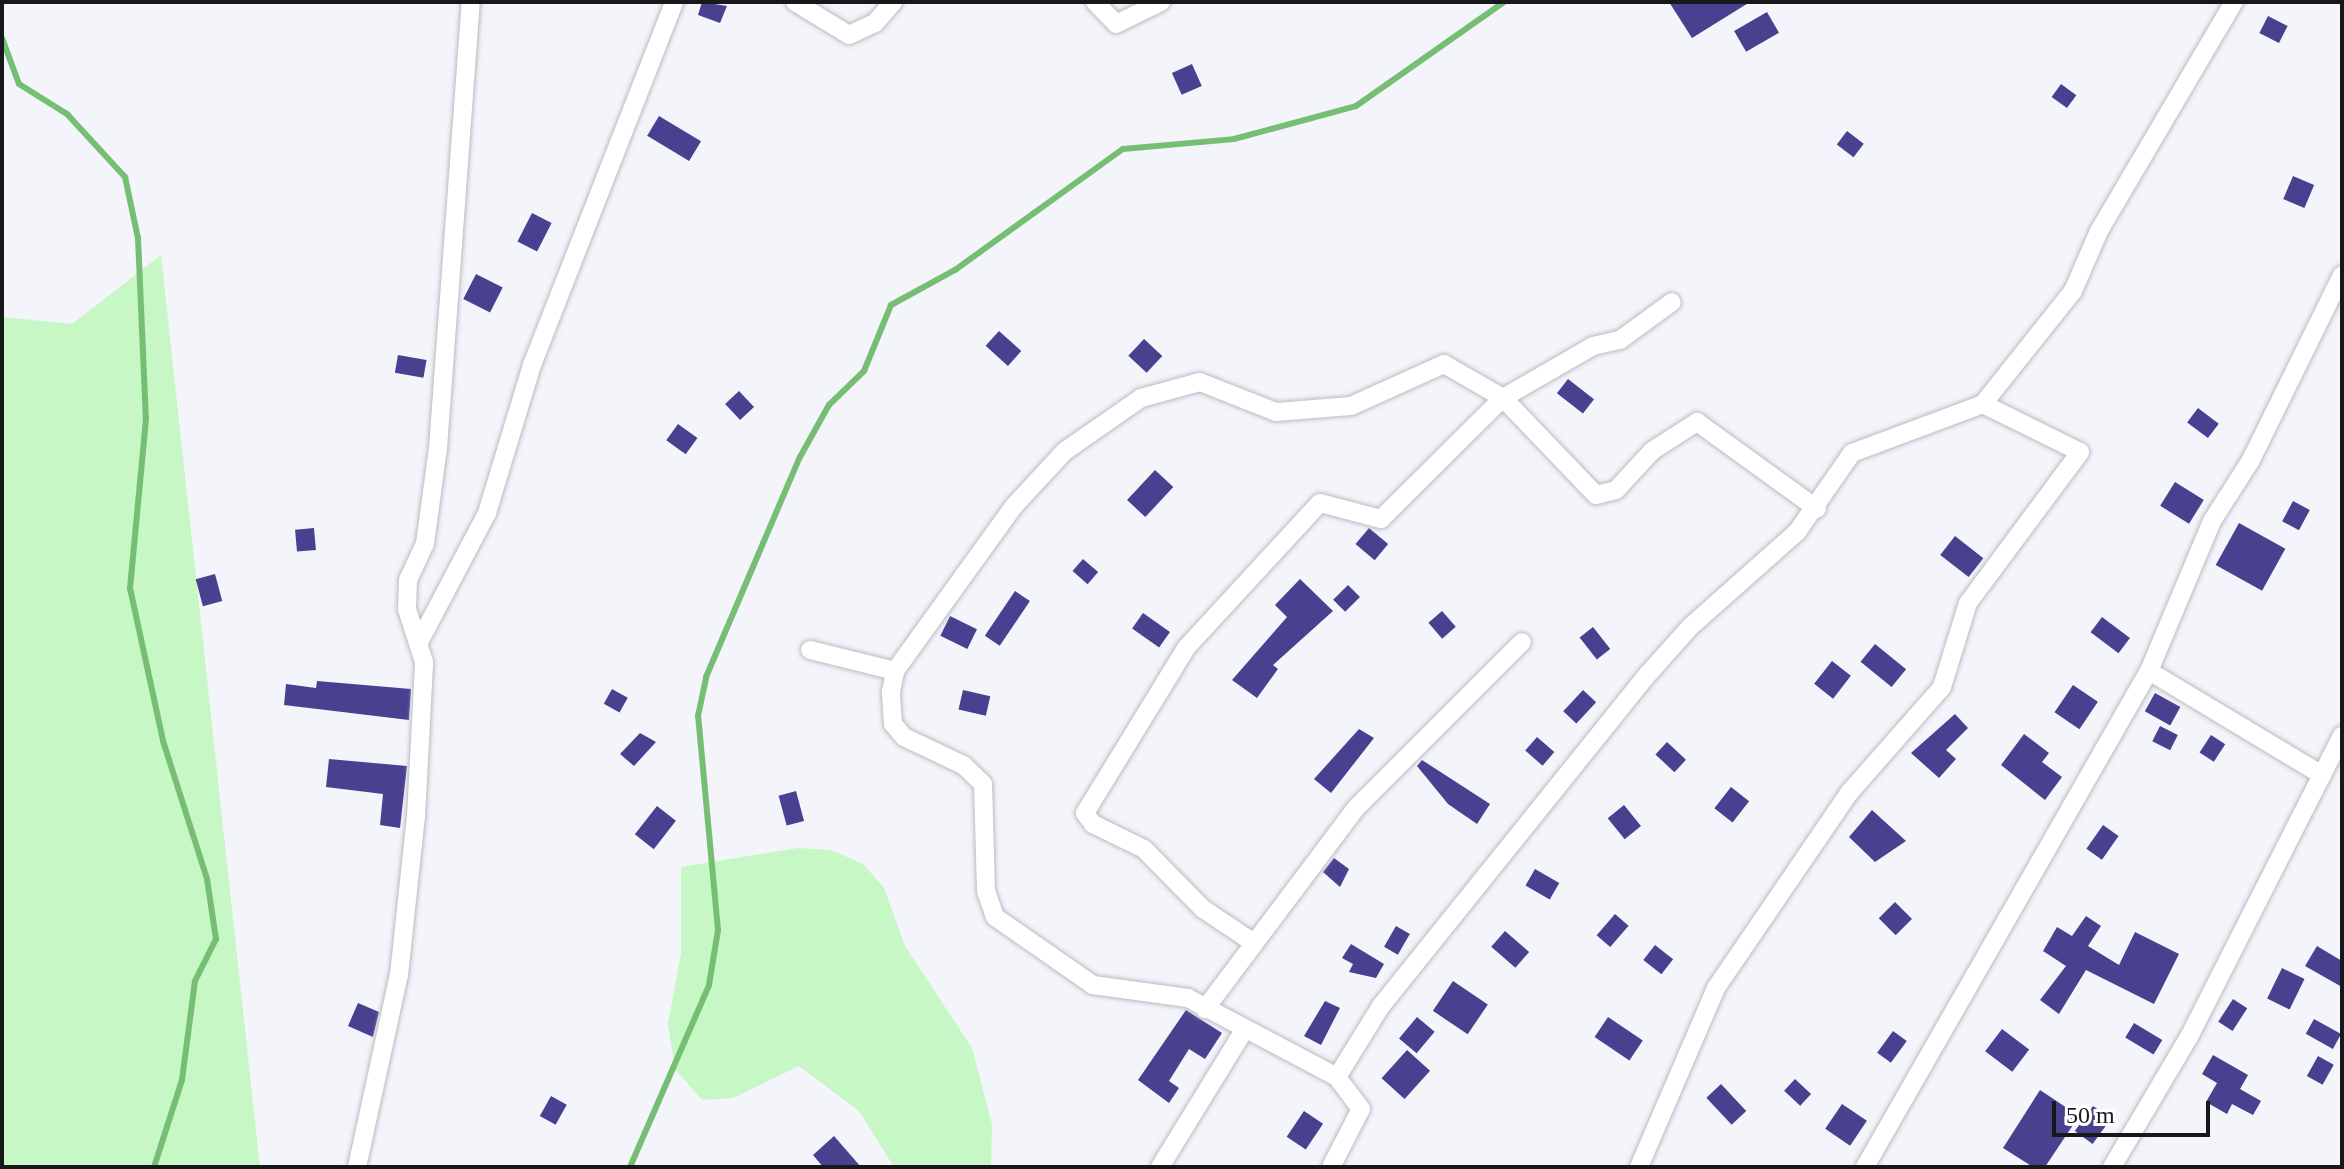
<!DOCTYPE html>
<style>
body{margin:0}
#map{position:relative;width:2344px;height:1169px;overflow:hidden;background:#f4f5fb;font-family:Georgia,serif}
div>[style]{position:absolute}
[style*='--x']{left:calc(var(--x)*1px);top:calc(var(--y)*1px);width:calc(var(--w)*1px);rotate:calc(var(--a)*1deg)}
.green>*{inset:0;background:#c6f7c4}
.stream>*{height:6px;margin:-3px;padding:0 3px;transform-origin:3px;border-radius:3px;background:#77be75}
.building>*{inset:0;background:#474190;transform-origin:0 0}
.roads{filter:drop-shadow(0 0 2px #babbc1) drop-shadow(0 0 2px #babbc1)}
.minor>*{height:18px;margin:-9px;padding:0 9px;transform-origin:9px;border-radius:9px;background:#fff}
span{translate:-50% -50%;white-space:nowrap;text-align:center;line-height:1.15;-webkit-text-stroke:8px #fff;paint-order:stroke}
.frame{position:absolute;inset:0;border:4px solid #18181b;pointer-events:none}
.scale{position:absolute;left:2052px;top:1101px;width:158px;height:36px;box-sizing:border-box;border:4px solid #18181b;border-top:0;padding-left:10px;font-size:24px;line-height:28px;white-space:nowrap;color:#18181b;-webkit-text-stroke:6px #fff;paint-order:stroke}
</style>
<div id="map">
<div class="green">
<i style="clip-path:polygon(161px 255px,260px 1167px,2px 1167px,2px 317px,72px 324px)"></i>
<i style="clip-path:polygon(798px 848px,831px 850px,863px 864px,884px 888px,905px 946px,972px 1048px,992px 1124px,991px 1167px,894px 1167px,859px 1111px,799px 1066px,733px 1098px,702px 1100px,675px 1069px,668px 1024px,681px 954px,681px 867px)"></i>
</div>
<div class="stream">
<i style="--x:2;--y:38;--w:49;--a:69.7"></i>
<i style="--x:19;--y:84;--w:57;--a:32"></i>
<i style="--x:67;--y:114;--w:86;--a:47.4"></i>
<i style="--x:125;--y:177;--w:62;--a:78"></i>
<i style="--x:138;--y:238;--w:181;--a:87.5"></i>
<i style="--x:146;--y:419;--w:170;--a:95.4"></i>
<i style="--x:130;--y:588;--w:157;--a:77.8"></i>
<i style="--x:163;--y:741;--w:145;--a:72.3"></i>
<i style="--x:207;--y:879;--w:61;--a:81.5"></i>
<i style="--x:216;--y:939;--w:47;--a:116.6"></i>
<i style="--x:195;--y:981;--w:100;--a:97.5"></i>
<i style="--x:182;--y:1080;--w:91;--a:107.8"></i>
<i style="--x:630;--y:1167;--w:198;--a:-66.5"></i>
<i style="--x:709;--y:985;--w:56;--a:-80.7"></i>
<i style="--x:718;--y:930;--w:215;--a:-95.3"></i>
<i style="--x:698;--y:716;--w:40;--a:-78"></i>
<i style="--x:706;--y:677;--w:239;--a:-66.9"></i>
<i style="--x:800;--y:457;--w:60;--a:-60.9"></i>
<i style="--x:829;--y:405;--w:49;--a:-44.2"></i>
<i style="--x:864;--y:371;--w:71;--a:-67.8"></i>
<i style="--x:891;--y:305;--w:73;--a:-28.7"></i>
<i style="--x:955;--y:270;--w:207;--a:-35.8"></i>
<i style="--x:1123;--y:149;--w:111;--a:-5.1"></i>
<i style="--x:1234;--y:139;--w:126;--a:-15.1"></i>
<i style="--x:1356;--y:106;--w:181;--a:-35.1"></i>
</div>
<div class="building">
<i style="clip-path:polygon(702px 2px,727px 6px,720px 23px,698px 15px)"></i>
<i style="clip-path:polygon(1669px 2px,1750px 2px,1692px 38px)"></i>
<i style="left:1767px;top:12px;width:24px;height:38px;rotate:60deg"></i>
<i style="left:2268px;top:16px;width:22px;height:19px;rotate:27deg"></i>
<i style="left:1192px;top:64px;width:24px;height:22px;rotate:66deg"></i>
<i style="left:2061px;top:84px;width:19px;height:16px;rotate:36deg"></i>
<i style="left:659px;top:116px;width:49px;height:23px;rotate:31deg"></i>
<i style="left:1847px;top:131px;width:21px;height:17px;rotate:37deg"></i>
<i style="left:2293px;top:176px;width:23px;height:25px;rotate:23deg"></i>
<i style="left:532px;top:213px;width:22px;height:32px;rotate:27deg"></i>
<i style="left:476px;top:274px;width:30px;height:28px;rotate:27deg"></i>
<i style="left:999px;top:331px;width:30px;height:20px;rotate:42deg"></i>
<i style="left:1144px;top:339px;width:25px;height:23px;rotate:43deg"></i>
<i style="left:398px;top:355px;width:29px;height:18px;rotate:10deg"></i>
<i style="left:1568px;top:379px;width:33px;height:18px;rotate:38deg"></i>
<i style="left:739px;top:391px;width:22px;height:19px;rotate:47deg"></i>
<i style="left:2198px;top:408px;width:26px;height:18px;rotate:37deg"></i>
<i style="left:678px;top:424px;width:24px;height:20px;rotate:36deg"></i>
<i style="left:1155px;top:470px;width:25px;height:41px;rotate:43deg"></i>
<i style="left:2175px;top:482px;width:34px;height:28px;rotate:32deg"></i>
<i style="left:2293px;top:501px;width:19px;height:23px;rotate:28deg"></i>
<i style="left:2239px;top:523px;width:53px;height:48px;rotate:29deg"></i>
<i style="left:314px;top:528px;width:22px;height:19px;rotate:85deg"></i>
<i style="left:1369px;top:528px;width:25px;height:21px;rotate:40deg"></i>
<i style="left:1955px;top:536px;width:36px;height:24px;rotate:38deg"></i>
<i style="left:1083px;top:559px;width:20px;height:16px;rotate:41deg"></i>
<i style="left:215px;top:574px;width:28px;height:20px;rotate:75deg"></i>
<i style="clip-path:polygon(1300px 579px,1333px 611px,1273px 665px,1278px 669px,1257px 698px,1232px 680px,1287px 617px,1275px 605px)"></i>
<i style="left:1348px;top:585px;width:17px;height:21px;rotate:45deg"></i>
<i style="left:1015px;top:591px;width:18px;height:54px;rotate:34deg"></i>
<i style="left:1442px;top:611px;width:21px;height:18px;rotate:49deg"></i>
<i style="left:1143px;top:613px;width:33px;height:19px;rotate:35deg"></i>
<i style="left:950px;top:616px;width:30px;height:22px;rotate:26deg"></i>
<i style="left:2102px;top:617px;width:35px;height:19px;rotate:37deg"></i>
<i style="left:1593px;top:627px;width:28px;height:17px;rotate:52deg"></i>
<i style="left:1875px;top:644px;width:40px;height:23px;rotate:39deg"></i>
<i style="left:1832px;top:661px;width:24px;height:29px;rotate:38deg"></i>
<i style="clip-path:polygon(317px 681px,411px 689px,409px 720px,284px 705px,286px 684px,316px 688px)"></i>
<i style="left:2073px;top:685px;width:30px;height:33px;rotate:34deg"></i>
<i style="left:612px;top:689px;width:18px;height:17px;rotate:29deg"></i>
<i style="left:963px;top:690px;width:28px;height:20px;rotate:13deg"></i>
<i style="left:1583px;top:690px;width:18px;height:29px;rotate:43deg"></i>
<i style="left:2155px;top:693px;width:29px;height:21px;rotate:29deg"></i>
<i style="clip-path:polygon(1955px 714px,1968px 728px,1946px 750px,1956px 759px,1939px 778px,1911px 753px)"></i>
<i style="left:2160px;top:726px;width:20px;height:17px;rotate:27deg"></i>
<i style="clip-path:polygon(1359px 729px,1374px 738px,1331px 793px,1314px 779px)"></i>
<i style="clip-path:polygon(640px 733px,656px 742px,634px 766px,620px 754px)"></i>
<i style="clip-path:polygon(2024px 734px,2049px 753px,2042px 762px,2062px 777px,2045px 800px,2001px 765px)"></i>
<i style="left:2211px;top:735px;width:17px;height:21px;rotate:33deg"></i>
<i style="left:1537px;top:737px;width:23px;height:18px;rotate:41deg"></i>
<i style="left:1667px;top:742px;width:26px;height:17px;rotate:43deg"></i>
<i style="clip-path:polygon(329px 759px,407px 766px,400px 828px,380px 825px,383px 794px,326px 787px)"></i>
<i style="clip-path:polygon(1422px 760px,1490px 804px,1477px 824px,1448px 804px,1417px 766px)"></i>
<i style="left:1731px;top:787px;width:23px;height:27px;rotate:38deg"></i>
<i style="left:796px;top:791px;width:31px;height:18px;rotate:75deg"></i>
<i style="left:1624px;top:805px;width:27px;height:21px;rotate:51deg"></i>
<i style="left:657px;top:806px;width:24px;height:36px;rotate:38deg"></i>
<i style="clip-path:polygon(1872px 810px,1906px 841px,1875px 862px,1849px 837px)"></i>
<i style="left:2103px;top:825px;width:19px;height:29px;rotate:35deg"></i>
<i style="clip-path:polygon(1334px 858px,1349px 869px,1340px 887px,1323px 872px)"></i>
<i style="left:1535px;top:869px;width:28px;height:19px;rotate:30deg"></i>
<i style="left:1895px;top:902px;width:24px;height:23px;rotate:45deg"></i>
<i style="left:1615px;top:914px;width:18px;height:28px;rotate:41deg"></i>
<i style="clip-path:polygon(2086px 916px,2101px 926px,2088px 946px,2119px 965px,2135px 932px,2179px 954px,2154px 1004px,2086px 970px,2059px 1014px,2040px 1000px,2066px 966px,2043px 951px,2057px 927px,2072px 936px)"></i>
<i style="left:1396px;top:926px;width:16px;height:24px;rotate:30deg"></i>
<i style="left:1505px;top:931px;width:32px;height:21px;rotate:41deg"></i>
<i style="clip-path:polygon(1351px 944px,1384px 964px,1376px 978px,1349px 972px,1353px 964px,1342px 958px)"></i>
<i style="left:1655px;top:945px;width:23px;height:19px;rotate:38deg"></i>
<i style="clip-path:polygon(2317px 946px,2342px 961px,2342px 987px,2305px 966px)"></i>
<i style="left:2282px;top:968px;width:25px;height:34px;rotate:26deg"></i>
<i style="left:1453px;top:981px;width:42px;height:36px;rotate:34deg"></i>
<i style="left:2233px;top:999px;width:17px;height:27px;rotate:33deg"></i>
<i style="clip-path:polygon(1325px 1001px,1340px 1008px,1321px 1045px,1304px 1036px)"></i>
<i style="clip-path:polygon(358px 1003px,379px 1012px,373px 1037px,348px 1026px)"></i>
<i style="clip-path:polygon(1186px 1010px,1222px 1033px,1205px 1059px,1189px 1049px,1169px 1081px,1179px 1088px,1169px 1103px,1138px 1080px)"></i>
<i style="left:1417px;top:1017px;width:23px;height:28px;rotate:40deg"></i>
<i style="left:1608px;top:1017px;width:42px;height:24px;rotate:34deg"></i>
<i style="left:2314px;top:1019px;width:31px;height:17px;rotate:29deg"></i>
<i style="left:2134px;top:1023px;width:33px;height:17px;rotate:31deg"></i>
<i style="left:2002px;top:1029px;width:34px;height:28px;rotate:37deg"></i>
<i style="left:1893px;top:1031px;width:17px;height:27px;rotate:36deg"></i>
<i style="left:1407px;top:1050px;width:31px;height:38px;rotate:42deg"></i>
<i style="clip-path:polygon(2213px 1055px,2248px 1075px,2240px 1089px,2261px 1101px,2253px 1115px,2232px 1104px,2227px 1114px,2206px 1102px,2217px 1083px,2202px 1074px)"></i>
<i style="left:2318px;top:1056px;width:18px;height:23px;rotate:29deg"></i>
<i style="left:1795px;top:1079px;width:22px;height:16px;rotate:43deg"></i>
<i style="left:1721px;top:1084px;width:37px;height:20px;rotate:47deg"></i>
<i style="clip-path:polygon(2040px 1090px,2079px 1116px,2045px 1167px,2033px 1167px,2003px 1148px)"></i>
<i style="left:551px;top:1096px;width:18px;height:23px;rotate:29deg"></i>
<i style="left:1842px;top:1104px;width:30px;height:30px;rotate:34deg"></i>
<i style="left:2093px;top:1106px;width:22px;height:31px;rotate:36deg"></i>
<i style="left:1304px;top:1111px;width:23px;height:31px;rotate:34deg"></i>
<i style="clip-path:polygon(834px 1136px,861px 1167px,823px 1167px,813px 1155px)"></i>
</div>
<div class="roads">
<div class="minor">
<i style="--x:795;--y:2;--w:63;--a:31.4"></i>
<i style="--x:849;--y:35;--w:29;--a:-25"></i>
<i style="--x:875;--y:23;--w:28;--a:-49"></i>
<i style="--x:1095;--y:2;--w:30;--a:46"></i>
<i style="--x:1116;--y:24;--w:50;--a:-26.1"></i>
<i style="--x:418;--y:644;--w:148;--a:-62.2"></i>
<i style="--x:487;--y:513;--w:155;--a:-73.1"></i>
<i style="--x:532;--y:365;--w:390;--a:-68.6"></i>
<i style="--x:810;--y:650;--w:88;--a:13.9"></i>
<i style="--x:2149;--y:671;--w:202;--a:31"></i>
<i style="--x:1251;--y:941;--w:58;--a:-146.3"></i>
<i style="--x:1203;--y:909;--w:84;--a:-134.5"></i>
<i style="--x:1144;--y:849;--w:57;--a:-153.9"></i>
<i style="--x:1093;--y:824;--w:14;--a:-126"></i>
<i style="--x:1085;--y:813;--w:193;--a:-58.5"></i>
<i style="--x:1186;--y:648;--w:197;--a:-47.3"></i>
<i style="--x:1320;--y:503;--w:63;--a:14.7"></i>
<i style="--x:1381;--y:519;--w:172;--a:-44.8"></i>
<i style="--x:1503;--y:398;--w:104;--a:-30"></i>
<i style="--x:1593;--y:346;--w:28;--a:-13"></i>
<i style="--x:1620;--y:340;--w:64;--a:-36.2"></i>
<i style="--x:1205;--y:1009;--w:250;--a:-53.1"></i>
<i style="--x:1355;--y:809;--w:236;--a:-45"></i>
<i style="--x:1337;--y:1077;--w:169;--a:-152.1"></i>
<i style="--x:1188;--y:998;--w:96;--a:-172.2"></i>
<i style="--x:1093;--y:985;--w:119;--a:-145.2"></i>
<i style="--x:995;--y:917;--w:28;--a:-109"></i>
<i style="--x:986;--y:891;--w:107;--a:-91.6"></i>
<i style="--x:983;--y:784;--w:28;--a:-136"></i>
<i style="--x:963;--y:765;--w:65;--a:-154.6"></i>
<i style="--x:904;--y:737;--w:17;--a:-130"></i>
<i style="--x:893;--y:724;--w:32;--a:-94"></i>
<i style="--x:891;--y:692;--w:21;--a:-79"></i>
<i style="--x:895;--y:671;--w:203;--a:-54.2"></i>
<i style="--x:1014;--y:506;--w:75;--a:-47.2"></i>
<i style="--x:1065;--y:451;--w:93;--a:-34.9"></i>
<i style="--x:1141;--y:398;--w:61;--a:-15.2"></i>
<i style="--x:1200;--y:382;--w:82;--a:21.5"></i>
<i style="--x:1276;--y:412;--w:75;--a:-4.6"></i>
<i style="--x:1351;--y:406;--w:102;--a:-24.3"></i>
<i style="--x:1444;--y:364;--w:68;--a:30"></i>
<i style="--x:1503;--y:398;--w:134;--a:46.2"></i>
<i style="--x:1596;--y:495;--w:21;--a:-14"></i>
<i style="--x:1616;--y:490;--w:53;--a:-47.3"></i>
<i style="--x:1652;--y:451;--w:54;--a:-32.8"></i>
<i style="--x:1697;--y:422;--w:148;--a:35.9"></i>
<i style="--x:357;--y:1167;--w:197;--a:-77.7"></i>
<i style="--x:399;--y:975;--w:159;--a:-83.9"></i>
<i style="--x:416;--y:817;--w:155;--a:-87"></i>
<i style="--x:424;--y:662;--w:56;--a:-107.8"></i>
<i style="--x:407;--y:609;--w:29;--a:-88"></i>
<i style="--x:408;--y:580;--w:40;--a:-65"></i>
<i style="--x:425;--y:544;--w:97;--a:-82.3"></i>
<i style="--x:438;--y:448;--w:447;--a:-85.8"></i>
<i style="--x:1160;--y:1167;--w:158;--a:-58.4"></i>
<i style="--x:1331;--y:1167;--w:65;--a:-62.7"></i>
<i style="--x:1361;--y:1109;--w:40;--a:-127"></i>
<i style="--x:1337;--y:1077;--w:84;--a:-58.2"></i>
<i style="--x:1381;--y:1006;--w:427;--a:-51.2"></i>
<i style="--x:1649;--y:673;--w:62;--a:-48.3"></i>
<i style="--x:1690;--y:627;--w:143;--a:-41.6"></i>
<i style="--x:1797;--y:532;--w:96;--a:-55.2"></i>
<i style="--x:1852;--y:453;--w:140;--a:-20.5"></i>
<i style="--x:1639;--y:1167;--w:195;--a:-66.7"></i>
<i style="--x:1716;--y:988;--w:236;--a:-55.7"></i>
<i style="--x:1849;--y:793;--w:141;--a:-48.7"></i>
<i style="--x:1942;--y:687;--w:88;--a:-72.8"></i>
<i style="--x:1968;--y:603;--w:188;--a:-53.4"></i>
<i style="--x:2080;--y:452;--w:108;--a:-153.7"></i>
<i style="--x:1983;--y:404;--w:144;--a:-51.5"></i>
<i style="--x:2073;--y:291;--w:65;--a:-66.6"></i>
<i style="--x:2099;--y:231;--w:266;--a:-59.5"></i>
<i style="--x:1865;--y:1167;--w:572;--a:-60.21"></i>
<i style="--x:2149;--y:671;--w:163;--a:-67.2"></i>
<i style="--x:2212;--y:521;--w:72;--a:-57.4"></i>
<i style="--x:2251;--y:460;--w:206;--a:-63.8"></i>
<i style="--x:2112;--y:1167;--w:151;--a:-59.4"></i>
<i style="--x:2189;--y:1037;--w:338;--a:-63.1"></i>
</div>
</div>
<div class="frame"></div>
<div class="scale">50 m</div>
</div>
